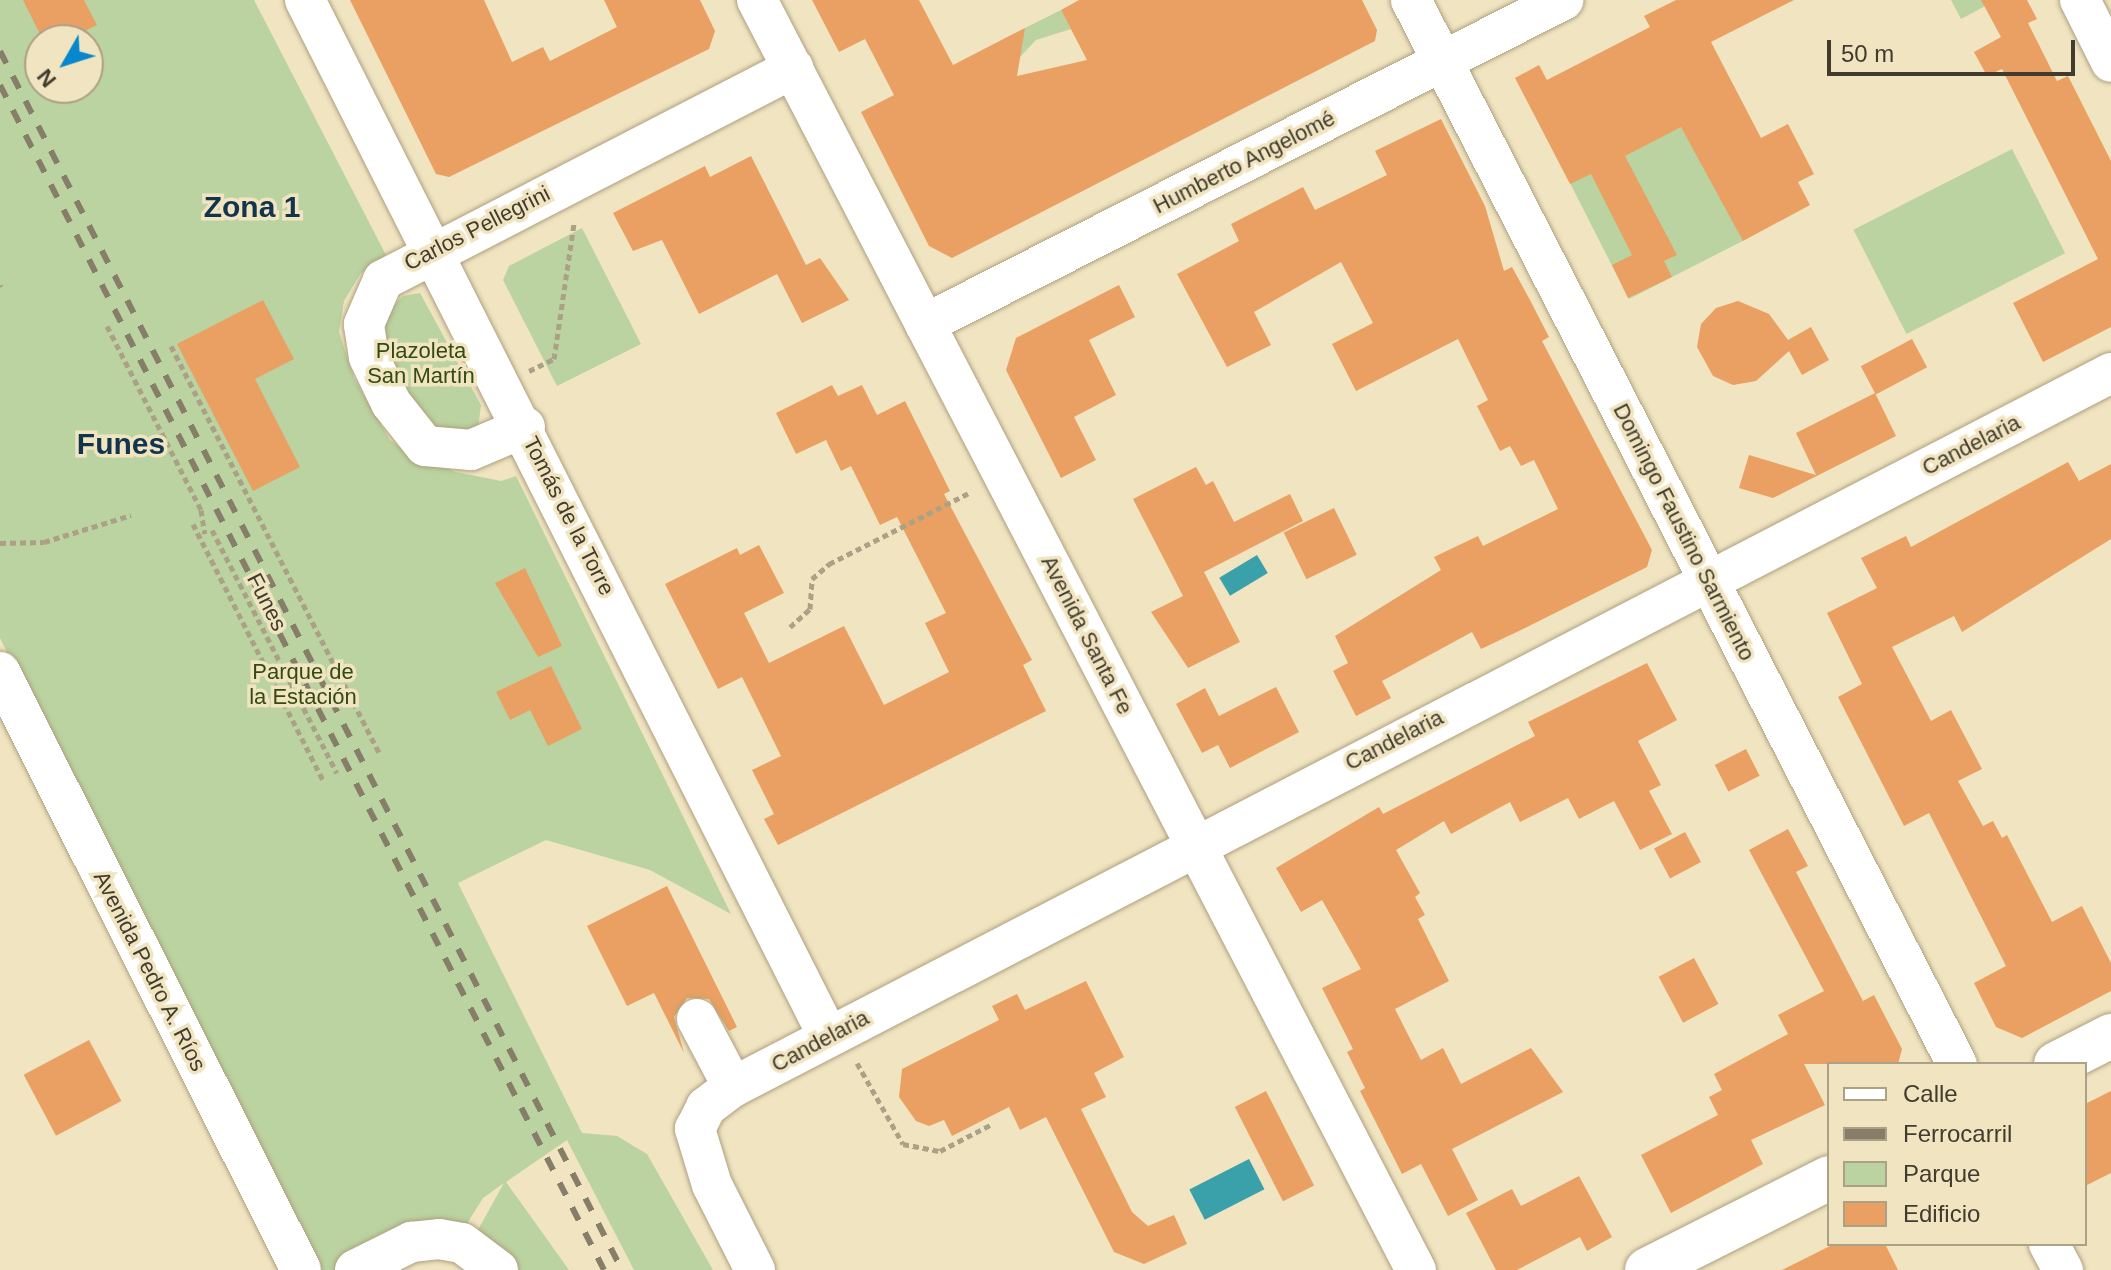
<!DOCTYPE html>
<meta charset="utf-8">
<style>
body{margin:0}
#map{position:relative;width:2111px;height:1270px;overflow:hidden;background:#f1e4c1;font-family:Arial,sans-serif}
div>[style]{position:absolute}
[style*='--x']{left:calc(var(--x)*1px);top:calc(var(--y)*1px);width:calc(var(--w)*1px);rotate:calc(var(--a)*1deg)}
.green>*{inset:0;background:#bad3a0;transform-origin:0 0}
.water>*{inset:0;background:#3aa1ab;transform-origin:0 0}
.building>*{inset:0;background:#e9a062;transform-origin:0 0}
.path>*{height:5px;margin-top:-2.5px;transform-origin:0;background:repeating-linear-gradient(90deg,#aba186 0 6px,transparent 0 10px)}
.roads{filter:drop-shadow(0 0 2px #ada07f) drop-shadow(0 0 2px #ada07f)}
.minor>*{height:40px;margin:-20px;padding:0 20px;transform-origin:20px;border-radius:20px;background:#fff}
.major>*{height:44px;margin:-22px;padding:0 22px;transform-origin:22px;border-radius:22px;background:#fff}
.rail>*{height:6px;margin-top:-3px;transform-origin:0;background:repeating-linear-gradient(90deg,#867e68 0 14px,transparent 0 28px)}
span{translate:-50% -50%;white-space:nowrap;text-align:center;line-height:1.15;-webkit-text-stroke:7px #f1e4c1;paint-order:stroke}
.street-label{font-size:22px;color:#413c2e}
.park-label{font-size:22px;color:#334b11}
.district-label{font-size:30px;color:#12354e;font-weight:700}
.legend{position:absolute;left:1827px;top:1062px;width:260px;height:184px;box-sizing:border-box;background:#f1e4c1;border:2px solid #aba186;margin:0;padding:10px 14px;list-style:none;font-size:24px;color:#413c2e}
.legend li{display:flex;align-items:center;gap:16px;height:40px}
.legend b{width:40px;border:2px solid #aba186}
.north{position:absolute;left:24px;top:24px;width:80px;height:80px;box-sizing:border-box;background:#f1e4c1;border:2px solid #aba186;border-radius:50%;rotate:231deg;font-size:22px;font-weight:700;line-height:32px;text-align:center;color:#413c2e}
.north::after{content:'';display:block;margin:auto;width:28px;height:36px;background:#0687ce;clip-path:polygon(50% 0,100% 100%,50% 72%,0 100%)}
.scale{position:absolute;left:1827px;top:40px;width:248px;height:36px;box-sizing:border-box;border:4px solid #413c2e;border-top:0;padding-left:10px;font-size:24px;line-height:28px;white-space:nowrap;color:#413c2e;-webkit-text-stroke:6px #f1e4c1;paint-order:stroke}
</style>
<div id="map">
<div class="green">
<i style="clip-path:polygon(evenodd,0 0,254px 0,386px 255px,361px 273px,344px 301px,339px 332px,354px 378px,390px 440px,409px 454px,456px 472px,501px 481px,516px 476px,731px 914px,650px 870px,546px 840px,458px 883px,582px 1133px,617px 1136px,647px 1154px,713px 1270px,634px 1270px,567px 1140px,506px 1182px,569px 1270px,516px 1270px,474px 1237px,504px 1183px,483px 1198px,463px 1230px,436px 1221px,333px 1270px,311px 1270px,0 638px,0 0,40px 40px,88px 40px,88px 88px,40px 88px,40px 40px)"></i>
<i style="clip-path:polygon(1951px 0,1987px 0,1989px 4px,1961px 19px)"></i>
<i style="clip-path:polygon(1061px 10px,1071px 29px,1036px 40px,1020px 57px,1017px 32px)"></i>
<i style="left:1684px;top:125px;width:130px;height:128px;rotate:63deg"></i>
<i style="left:2012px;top:149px;width:117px;height:178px;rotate:63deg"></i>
<i style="clip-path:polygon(582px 228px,641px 344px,557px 386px,503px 280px,509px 266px)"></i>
<i style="clip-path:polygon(420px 293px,481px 405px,478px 429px,447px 445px,391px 380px,381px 318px,403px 296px)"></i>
</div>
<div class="water">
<i style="left:1257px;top:555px;width:21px;height:44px;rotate:59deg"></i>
<i style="left:1249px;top:1159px;width:34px;height:67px;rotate:63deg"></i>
</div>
<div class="building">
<i style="clip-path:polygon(23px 0,84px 0,97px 25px,67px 40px,43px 40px)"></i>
<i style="clip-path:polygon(350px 0,484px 0,512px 62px,543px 47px,550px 61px,617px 27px,604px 0,700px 0,715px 31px,709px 49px,449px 177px,436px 174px)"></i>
<i style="clip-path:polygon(812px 0,919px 0,953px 65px,1025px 28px,1017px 76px,1087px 60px,1061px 10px,1079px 0,1362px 0,1377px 30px,1375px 41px,952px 258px,929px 246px,861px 112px,894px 95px,865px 39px,839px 52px)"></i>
<i style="clip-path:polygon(1676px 0,1794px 0,1711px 42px,1761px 138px,1788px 124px,1814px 174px,1798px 182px,1810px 205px,1743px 241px,1681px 127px,1625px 156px,1677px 255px,1664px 261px,1672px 277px,1628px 298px,1612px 265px,1632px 255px,1591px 174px,1570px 184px,1515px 78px,1539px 65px,1547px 80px,1650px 27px,1644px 16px)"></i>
<i style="clip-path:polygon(1981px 0,2027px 0,2037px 19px,2028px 23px,2057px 81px,2068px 76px,2111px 161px,2111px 327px,2043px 362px,2013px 303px,2098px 259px,2002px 69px,1987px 76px,1974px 52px,2001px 37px)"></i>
<i style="clip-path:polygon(1441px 119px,1485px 206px,1504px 271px,1512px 267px,1531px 302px,1549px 337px,1542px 341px,1652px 550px,1647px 567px,1521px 630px,1481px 649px,1472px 632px,1382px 681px,1391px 698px,1356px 716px,1333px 671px,1348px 663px,1335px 636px,1441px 570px,1434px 557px,1478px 536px,1483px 546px,1558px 509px,1534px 460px,1521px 466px,1510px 446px,1500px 451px,1477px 406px,1488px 400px,1458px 339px,1356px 391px,1332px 344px,1373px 323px,1341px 262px,1254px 312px,1271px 345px,1227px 367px,1177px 274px,1239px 241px,1231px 224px,1303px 187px,1315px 210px,1387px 175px,1375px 151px)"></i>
<i style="clip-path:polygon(751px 156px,806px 265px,820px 258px,849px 300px,802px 323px,777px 274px,699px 314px,662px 240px,633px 251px,613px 213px,705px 166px,710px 177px)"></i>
<i style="clip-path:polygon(1119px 285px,1135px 317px,1089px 340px,1116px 395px,1074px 417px,1096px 460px,1061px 478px,1006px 370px,1016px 338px)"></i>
<i style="clip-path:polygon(263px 300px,294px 359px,255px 379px,300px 467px,253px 491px,177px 344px)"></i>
<i style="clip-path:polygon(1738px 301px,1769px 314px,1788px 340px,1811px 327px,1829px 360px,1802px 375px,1789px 351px,1756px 381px,1733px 385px,1713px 376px,1697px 347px,1701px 324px,1716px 308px)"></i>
<i style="left:1912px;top:339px;width:32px;height:58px;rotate:62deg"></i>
<i style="clip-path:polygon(832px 385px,838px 396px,862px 385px,877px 415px,905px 401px,950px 491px,944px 494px,1032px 660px,1023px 665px,1046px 711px,778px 845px,764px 819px,774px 814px,752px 770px,781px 756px,742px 677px,718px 689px,665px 584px,737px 548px,740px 555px,759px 545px,784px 593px,744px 613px,769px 663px,844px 626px,884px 705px,949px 672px,925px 623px,946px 613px,897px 517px,880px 525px,851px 466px,841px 471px,826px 440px,796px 454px,776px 413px)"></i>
<i style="clip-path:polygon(1875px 393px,1896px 436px,1773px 498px,1739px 488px,1749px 455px,1816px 475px,1796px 433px)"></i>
<i style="clip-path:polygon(2068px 462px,2079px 481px,2111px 464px,2111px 539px,1962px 632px,1954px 616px,1892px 647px,1931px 721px,1951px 710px,1982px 769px,1958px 781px,1983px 826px,1993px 821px,2002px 838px,2007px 835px,2052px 922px,2082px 906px,2111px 963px,2111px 991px,2022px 1038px,1996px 1027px,1974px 983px,2006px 966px,1929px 813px,1904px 826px,1838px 697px,1862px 684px,1827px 613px,1877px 588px,1861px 558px,1906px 536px,1911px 547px)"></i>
<i style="clip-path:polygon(1196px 467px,1206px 485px,1213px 481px,1234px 522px,1290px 494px,1303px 521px,1204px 572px,1240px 642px,1188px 668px,1151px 612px,1183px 596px,1133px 499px)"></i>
<i style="left:1334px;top:508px;width:52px;height:56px;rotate:64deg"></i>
<i style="clip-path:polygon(525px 568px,562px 646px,538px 657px,495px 583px)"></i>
<i style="clip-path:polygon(1647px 663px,1677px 720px,1638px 741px,1661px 785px,1649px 791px,1672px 834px,1640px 850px,1614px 801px,1579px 819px,1568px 798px,1520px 822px,1510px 802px,1451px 834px,1444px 821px,1396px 850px,1420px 893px,1415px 897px,1425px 915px,1418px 919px,1449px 981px,1395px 1009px,1421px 1060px,1443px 1048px,1461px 1084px,1531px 1048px,1563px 1092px,1452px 1149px,1478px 1200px,1448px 1216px,1421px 1164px,1402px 1174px,1360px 1091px,1365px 1088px,1347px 1052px,1353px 1049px,1322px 988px,1361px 969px,1322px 900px,1301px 912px,1276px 868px,1379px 807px,1383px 814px,1535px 736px,1528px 722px)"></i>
<i style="clip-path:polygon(551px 666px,582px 729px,548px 746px,530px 710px,510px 720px,496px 692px)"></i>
<i style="clip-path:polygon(1276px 687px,1299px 732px,1230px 768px,1218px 745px,1202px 753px,1176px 704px,1205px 688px,1219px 716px)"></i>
<i style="left:1746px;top:749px;width:30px;height:35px;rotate:63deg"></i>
<i style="clip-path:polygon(1788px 829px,1808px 866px,1796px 872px,1863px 1001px,1874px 995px,1902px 1049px,1898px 1064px,1804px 1064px,1825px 1105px,1751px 1140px,1763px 1164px,1671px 1213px,1641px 1155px,1718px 1115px,1709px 1097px,1722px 1090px,1714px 1074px,1788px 1034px,1778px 1015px,1824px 991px,1749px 850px)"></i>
<i style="left:1685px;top:832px;width:34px;height:35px;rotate:62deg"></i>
<i style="clip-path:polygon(667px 886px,737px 1027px,729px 1031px,709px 999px,687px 998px,674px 1017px,684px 1053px,654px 993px,627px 1006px,587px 926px)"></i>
<i style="left:1694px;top:958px;width:52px;height:40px;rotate:62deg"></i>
<i style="clip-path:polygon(1086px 981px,1124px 1057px,1094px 1073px,1106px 1097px,1081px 1109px,1132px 1212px,1148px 1226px,1174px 1215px,1187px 1244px,1144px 1264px,1114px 1252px,1046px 1117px,1020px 1130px,1009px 1107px,952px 1136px,944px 1120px,929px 1126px,916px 1121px,899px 1097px,902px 1069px,999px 1020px,992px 1006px,1017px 994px,1025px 1010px)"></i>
<i style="left:89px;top:1040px;width:69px;height:74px;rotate:62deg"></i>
<i style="left:1266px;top:1091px;width:106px;height:35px;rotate:63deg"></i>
<i style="clip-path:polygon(2111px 1091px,2111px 1173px,2085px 1186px,2085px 1104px)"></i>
<i style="clip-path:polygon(1579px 1176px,1612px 1237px,1587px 1251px,1580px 1237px,1517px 1270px,1496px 1270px,1466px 1213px,1512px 1189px,1521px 1206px)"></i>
<i style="clip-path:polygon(1834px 1244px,1885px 1244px,1898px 1270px,1782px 1270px)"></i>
</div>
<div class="path">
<i style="--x:0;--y:285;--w:2;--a:63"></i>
<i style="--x:107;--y:326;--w:207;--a:62.9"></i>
<i style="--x:201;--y:510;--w:24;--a:81"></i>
<i style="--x:171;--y:346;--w:457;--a:62.9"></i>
<i style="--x:529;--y:371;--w:28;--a:-26"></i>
<i style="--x:554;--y:359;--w:137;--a:-81.6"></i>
<i style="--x:193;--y:524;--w:287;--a:63.1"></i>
<i style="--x:212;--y:530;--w:273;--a:62.8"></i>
<i style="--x:0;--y:543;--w:44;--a:-1.3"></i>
<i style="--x:44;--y:542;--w:91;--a:-17.2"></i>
<i style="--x:790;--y:627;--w:27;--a:-42"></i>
<i style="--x:810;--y:609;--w:30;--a:-86"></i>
<i style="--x:812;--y:579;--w:23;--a:-41"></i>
<i style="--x:829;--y:564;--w:159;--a:-26.9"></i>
<i style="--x:857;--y:1063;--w:93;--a:60.4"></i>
<i style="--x:903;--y:1144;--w:38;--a:11"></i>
<i style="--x:940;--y:1151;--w:59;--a:-27.4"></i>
</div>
<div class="roads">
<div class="minor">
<i style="--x:305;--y:0;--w:1161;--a:63.21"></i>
<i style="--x:757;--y:0;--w:1431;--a:62.58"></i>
<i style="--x:1411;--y:0;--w:1196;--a:62.84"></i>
<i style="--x:2080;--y:0;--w:69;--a:63.4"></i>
<i style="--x:925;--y:324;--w:716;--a:-26.92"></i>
<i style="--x:525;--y:427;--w:59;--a:156.9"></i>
<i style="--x:471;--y:450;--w:46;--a:-175"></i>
<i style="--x:425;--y:446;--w:55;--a:-128.3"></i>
<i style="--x:391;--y:403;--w:51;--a:-115.6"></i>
<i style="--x:369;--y:357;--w:33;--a:-99"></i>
<i style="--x:364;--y:324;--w:48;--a:-66.6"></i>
<i style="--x:383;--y:280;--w:462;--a:-27.3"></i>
<i style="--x:0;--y:672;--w:669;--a:63.28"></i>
<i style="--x:697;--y:1019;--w:77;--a:62.1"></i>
<i style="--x:2049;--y:1244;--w:30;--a:62"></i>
<i style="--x:355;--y:1270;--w:63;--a:-26.6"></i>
<i style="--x:411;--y:1242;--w:28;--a:-6"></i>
<i style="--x:439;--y:1239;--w:23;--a:10"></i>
<i style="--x:462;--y:1243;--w:45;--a:36.9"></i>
<i style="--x:755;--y:1270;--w:95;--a:-116.8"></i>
<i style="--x:712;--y:1185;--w:59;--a:-106.9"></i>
<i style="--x:695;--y:1129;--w:25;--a:-63"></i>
<i style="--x:706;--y:1107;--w:34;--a:-37"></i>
<i style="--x:733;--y:1087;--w:1552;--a:-27.39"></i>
</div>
<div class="major">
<i style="--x:2056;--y:1064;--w:62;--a:-27"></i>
<i style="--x:1647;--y:1270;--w:204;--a:-26.8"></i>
</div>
</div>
<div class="rail">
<i style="--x:0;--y:51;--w:1369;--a:62.97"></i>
<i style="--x:0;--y:85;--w:1330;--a:62.99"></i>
</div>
<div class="street-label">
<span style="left:1244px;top:162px;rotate:-27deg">Humberto Angelomé</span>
<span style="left:477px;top:228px;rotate:-27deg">Carlos Pellegrini</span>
<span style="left:1971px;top:445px;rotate:-27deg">Candelaria</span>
<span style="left:569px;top:516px;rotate:63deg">Tomás de la Torre</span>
<span style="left:1684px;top:532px;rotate:63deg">Domingo Faustino Sarmiento</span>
<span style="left:267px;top:602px;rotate:63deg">Funes</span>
<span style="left:1087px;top:635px;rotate:63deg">Avenida Santa Fe</span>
<span style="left:1394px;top:740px;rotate:-27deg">Candelaria</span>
<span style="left:150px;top:971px;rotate:63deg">Avenida Pedro A. Ríos</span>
<span style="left:820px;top:1041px;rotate:-28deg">Candelaria</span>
</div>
<div class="park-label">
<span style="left:421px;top:363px">Plazoleta<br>San Martín</span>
<span style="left:303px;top:684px">Parque de<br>la Estación</span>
</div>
<div class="district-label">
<span style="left:252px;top:207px">Zona 1</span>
<span style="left:121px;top:444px">Funes</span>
</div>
<ul class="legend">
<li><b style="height:10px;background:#fff"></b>Calle</li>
<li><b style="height:10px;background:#867e68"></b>Ferrocarril</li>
<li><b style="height:22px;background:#bad3a0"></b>Parque</li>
<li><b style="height:22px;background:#e9a062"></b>Edificio</li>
</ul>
<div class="north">N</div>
<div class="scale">50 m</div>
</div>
